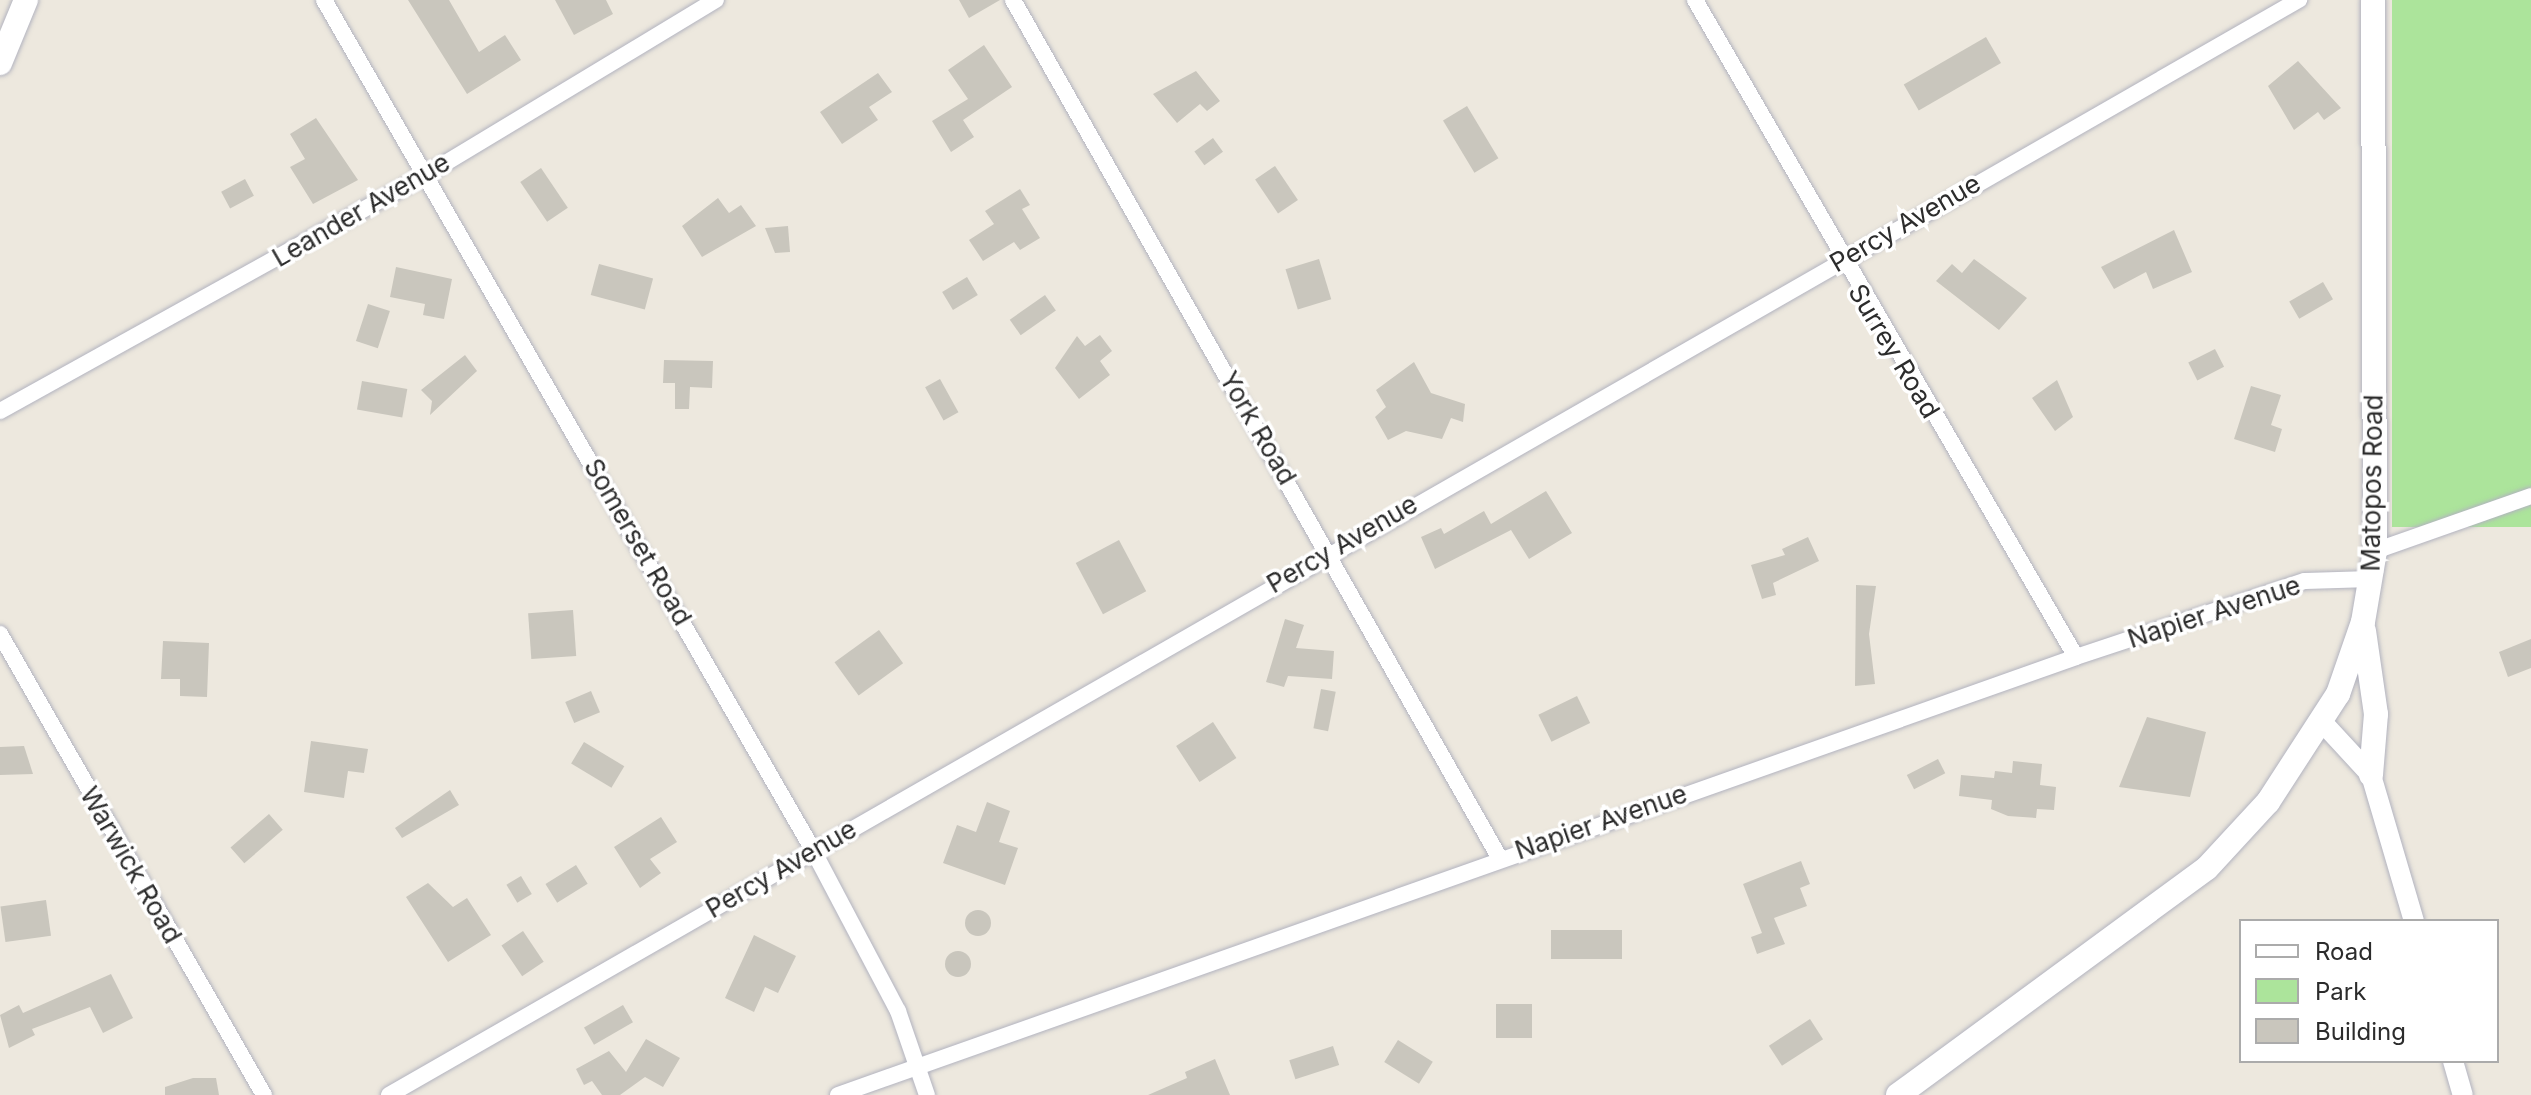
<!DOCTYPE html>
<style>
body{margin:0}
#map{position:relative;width:2531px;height:1095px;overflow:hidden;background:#ede8de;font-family:Inter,sans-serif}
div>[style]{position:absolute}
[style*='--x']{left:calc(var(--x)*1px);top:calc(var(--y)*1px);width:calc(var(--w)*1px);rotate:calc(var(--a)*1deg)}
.green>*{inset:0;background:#ace49b;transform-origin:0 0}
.building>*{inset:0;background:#c9c6bd;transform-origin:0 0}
.round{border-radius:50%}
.roads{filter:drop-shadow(0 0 2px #b2b3bf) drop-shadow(0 0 2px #b2b3bf)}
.minor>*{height:16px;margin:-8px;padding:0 8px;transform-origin:8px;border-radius:8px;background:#fff}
.tertiary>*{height:20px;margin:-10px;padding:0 10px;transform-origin:10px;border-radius:10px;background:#fff}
.secondary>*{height:24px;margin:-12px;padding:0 12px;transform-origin:12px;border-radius:12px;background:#fff}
span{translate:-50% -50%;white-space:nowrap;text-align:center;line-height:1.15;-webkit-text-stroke:7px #fff;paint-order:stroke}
.street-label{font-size:26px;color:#2c2c2c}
.legend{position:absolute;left:2239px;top:919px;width:260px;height:144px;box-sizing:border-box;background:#fff;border:2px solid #ababab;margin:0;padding:10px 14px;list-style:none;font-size:24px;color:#2c2c2c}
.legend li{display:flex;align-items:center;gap:16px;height:40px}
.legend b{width:40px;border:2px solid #ababab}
</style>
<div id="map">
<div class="green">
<i style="left:2392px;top:0;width:139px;height:527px"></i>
</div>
<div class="building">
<i style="clip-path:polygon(408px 0,449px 0,479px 52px,505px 35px,521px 60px,467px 94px)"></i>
<i style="clip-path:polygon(555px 0,606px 0,613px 14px,574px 35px)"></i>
<i style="clip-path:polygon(959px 0,1000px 0,969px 18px)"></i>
<i style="left:1986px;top:37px;width:30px;height:95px;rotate:60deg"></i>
<i style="clip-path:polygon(984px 45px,1012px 87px,963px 120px,974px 137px,951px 152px,932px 121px,968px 99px,948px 70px)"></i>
<i style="clip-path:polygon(2298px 61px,2341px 108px,2324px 120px,2318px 112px,2294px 130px,2268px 86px)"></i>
<i style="clip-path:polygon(1196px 71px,1220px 101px,1207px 111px,1200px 104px,1177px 123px,1153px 94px)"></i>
<i style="clip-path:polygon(878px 73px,892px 92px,869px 107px,878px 120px,842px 144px,820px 112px)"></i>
<i style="left:1467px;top:106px;width:61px;height:28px;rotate:59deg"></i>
<i style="clip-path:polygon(316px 118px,358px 180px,313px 204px,290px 167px,305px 159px,290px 134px)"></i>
<i style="left:1213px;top:138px;width:17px;height:23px;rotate:54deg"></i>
<i style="left:1275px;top:166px;width:41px;height:24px;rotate:56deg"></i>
<i style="left:541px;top:168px;width:48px;height:25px;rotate:56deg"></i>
<i style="left:245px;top:179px;width:19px;height:27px;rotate:62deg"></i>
<i style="clip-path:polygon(1020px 189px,1030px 205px,1022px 209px,1040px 238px,1020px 250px,1014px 242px,983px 261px,969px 240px,994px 224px,985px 211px)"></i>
<i style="clip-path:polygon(718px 198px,729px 213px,741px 205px,756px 226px,702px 257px,682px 226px)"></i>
<i style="clip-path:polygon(788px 226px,790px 252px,775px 253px,765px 228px)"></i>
<i style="clip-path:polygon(2174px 230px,2192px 272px,2153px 289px,2146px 272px,2114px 289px,2101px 267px)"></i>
<i style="left:1319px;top:259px;width:42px;height:35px;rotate:73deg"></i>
<i style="clip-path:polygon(1974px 259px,2027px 298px,1999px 330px,1936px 281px,1952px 264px,1962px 273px)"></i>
<i style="left:599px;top:264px;width:56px;height:32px;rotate:15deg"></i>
<i style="clip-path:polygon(396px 267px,452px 279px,444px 319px,423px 315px,425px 304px,390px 297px)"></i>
<i style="left:967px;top:277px;width:21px;height:29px;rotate:59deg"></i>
<i style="left:2323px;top:282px;width:20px;height:39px;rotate:60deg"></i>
<i style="left:1045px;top:295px;width:19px;height:43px;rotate:55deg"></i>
<i style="left:368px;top:304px;width:23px;height:39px;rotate:18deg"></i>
<i style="clip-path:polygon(1100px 335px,1112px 351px,1100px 361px,1110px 375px,1079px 399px,1055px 368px,1077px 336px,1085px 346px)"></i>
<i style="left:2215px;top:349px;width:20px;height:30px;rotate:63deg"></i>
<i style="clip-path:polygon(465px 355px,477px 371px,430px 415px,432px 401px,421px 390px)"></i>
<i style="clip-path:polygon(664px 360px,713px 361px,712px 388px,690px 387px,689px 409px,675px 409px,675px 383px,663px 383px)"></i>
<i style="clip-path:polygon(1414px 362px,1431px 393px,1465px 404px,1463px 422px,1451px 418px,1442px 439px,1406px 431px,1388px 440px,1375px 417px,1386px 407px,1376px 390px)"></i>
<i style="left:940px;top:379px;width:38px;height:17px;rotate:61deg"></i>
<i style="clip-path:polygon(2057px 380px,2073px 417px,2055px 431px,2032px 398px)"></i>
<i style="left:362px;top:381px;width:46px;height:29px;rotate:10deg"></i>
<i style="clip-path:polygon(2251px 386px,2281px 395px,2271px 425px,2282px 429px,2275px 452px,2234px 439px)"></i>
<i style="clip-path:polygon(1546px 491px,1572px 533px,1529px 559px,1511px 530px,1435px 569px,1421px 537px,1441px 528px,1444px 534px,1484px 511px,1491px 524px)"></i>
<i style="clip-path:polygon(1808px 537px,1819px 561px,1773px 583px,1776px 595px,1762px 599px,1751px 565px,1785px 555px,1782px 549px)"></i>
<i style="left:1119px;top:540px;width:58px;height:49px;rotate:62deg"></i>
<i style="clip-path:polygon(1856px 585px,1876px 586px,1869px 634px,1875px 684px,1855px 686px)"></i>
<i style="left:573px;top:610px;width:46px;height:45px;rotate:86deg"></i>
<i style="clip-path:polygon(1285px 619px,1304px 625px,1296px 648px,1334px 651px,1332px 679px,1288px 676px,1284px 687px,1266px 682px)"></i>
<i style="left:879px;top:630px;width:41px;height:55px;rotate:54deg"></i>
<i style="clip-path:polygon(2531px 639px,2531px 668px,2508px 677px,2499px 652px)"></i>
<i style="clip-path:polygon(163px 641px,209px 643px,207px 697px,180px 696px,180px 679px,161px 679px)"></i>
<i style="left:1321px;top:689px;width:15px;height:40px;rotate:11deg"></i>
<i style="left:591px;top:691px;width:23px;height:28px;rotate:67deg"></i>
<i style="left:1577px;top:696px;width:30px;height:43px;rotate:64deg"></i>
<i style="clip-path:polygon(2147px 717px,2206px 732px,2190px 797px,2119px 787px)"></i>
<i style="left:1213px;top:722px;width:43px;height:44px;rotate:57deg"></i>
<i style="clip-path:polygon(311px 741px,368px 749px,364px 773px,348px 771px,344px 798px,304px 792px)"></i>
<i style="left:584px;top:742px;width:47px;height:25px;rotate:31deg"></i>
<i style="clip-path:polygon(24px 746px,33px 774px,0 775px,0 747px)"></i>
<i style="left:1938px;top:759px;width:16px;height:35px;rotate:63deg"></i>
<i style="clip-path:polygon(2013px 761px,2042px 764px,2040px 785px,2056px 787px,2054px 810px,2037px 809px,2036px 818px,2008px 816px,1991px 809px,1992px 800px,1959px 796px,1961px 775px,1994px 778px,1995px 771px,2012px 773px)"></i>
<i style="clip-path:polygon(450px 790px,459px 805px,402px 838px,395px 828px)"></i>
<i style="clip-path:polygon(987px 802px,1010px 811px,999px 842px,1018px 848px,1005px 885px,943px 863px,957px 825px,976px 832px)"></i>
<i style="left:269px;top:814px;width:21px;height:51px;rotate:49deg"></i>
<i style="clip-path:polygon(661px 817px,677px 842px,650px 859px,661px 873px,640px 888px,614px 847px)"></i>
<i style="clip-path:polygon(1801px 861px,1810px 884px,1800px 888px,1807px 906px,1774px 918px,1785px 944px,1757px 954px,1751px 937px,1762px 933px,1743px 884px)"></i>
<i style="left:576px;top:865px;width:22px;height:36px;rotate:58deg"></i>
<i style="left:521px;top:876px;width:21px;height:17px;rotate:59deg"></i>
<i style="clip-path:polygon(428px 883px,453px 907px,467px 898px,491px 935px,448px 962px,406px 897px)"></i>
<i style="left:46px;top:900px;width:36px;height:46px;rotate:82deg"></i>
<i class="round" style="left:965px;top:910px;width:26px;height:26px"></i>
<i style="left:1551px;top:930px;width:71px;height:29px"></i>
<i style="left:523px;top:931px;width:37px;height:26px;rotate:56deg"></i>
<i style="clip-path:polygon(754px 935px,796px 956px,778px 993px,765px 987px,754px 1012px,725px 998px)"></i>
<i class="round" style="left:945px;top:951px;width:26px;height:26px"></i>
<i style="clip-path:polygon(111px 974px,133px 1018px,103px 1033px,90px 1007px,32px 1029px,35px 1035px,9px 1048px,0 1015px,19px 1005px,23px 1013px)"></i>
<i style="left:1532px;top:1004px;width:34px;height:36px;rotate:90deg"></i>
<i style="left:623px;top:1005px;width:20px;height:45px;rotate:60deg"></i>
<i style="left:1810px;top:1019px;width:24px;height:49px;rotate:57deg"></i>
<i style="clip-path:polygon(646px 1039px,680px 1058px,663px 1087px,645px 1077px,620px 1095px,602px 1095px,592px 1081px,584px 1085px,576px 1069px,609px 1051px,626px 1072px)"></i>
<i style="left:1398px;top:1040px;width:41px;height:26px;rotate:32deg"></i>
<i style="left:1333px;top:1046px;width:20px;height:46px;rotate:72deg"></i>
<i style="clip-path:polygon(1215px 1059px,1230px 1095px,1148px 1095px,1187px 1078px,1185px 1072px)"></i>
<i style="clip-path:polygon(193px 1078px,216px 1078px,219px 1095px,165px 1095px,165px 1087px)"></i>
</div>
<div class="roads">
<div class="minor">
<i style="--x:324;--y:0;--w:981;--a:60.09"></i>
<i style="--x:813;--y:850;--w:182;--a:62.2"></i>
<i style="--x:898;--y:1011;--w:89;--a:71"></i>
<i style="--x:1013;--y:0;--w:985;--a:60.44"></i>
<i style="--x:1695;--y:0;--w:759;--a:59.89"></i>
<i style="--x:0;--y:411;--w:491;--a:-29"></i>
<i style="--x:429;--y:173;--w:335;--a:-31.1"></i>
<i style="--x:2375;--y:551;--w:165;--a:-19.4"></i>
<i style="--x:0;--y:634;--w:531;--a:60.2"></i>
<i style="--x:389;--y:1095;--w:2202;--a:-29.83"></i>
<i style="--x:838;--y:1095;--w:1313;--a:-19.48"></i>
<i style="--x:2076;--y:657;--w:241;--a:-18.4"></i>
<i style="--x:2305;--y:581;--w:66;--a:-1.7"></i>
</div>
<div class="tertiary">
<i style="--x:2324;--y:724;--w:69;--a:47.3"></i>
<i style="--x:2371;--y:775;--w:152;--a:73.6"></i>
<i style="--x:2453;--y:1061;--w:35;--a:74"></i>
</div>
<div class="secondary">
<i style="--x:0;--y:63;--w:68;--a:-67.6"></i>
<i style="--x:2364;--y:631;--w:84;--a:81.8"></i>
<i style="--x:2376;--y:714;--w:61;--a:94.7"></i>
<i style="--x:1898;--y:1095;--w:383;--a:-36.3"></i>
<i style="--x:2207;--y:868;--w:90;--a:-47.3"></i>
<i style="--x:2268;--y:802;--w:129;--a:-57.1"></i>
<i style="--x:2338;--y:694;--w:76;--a:-70.9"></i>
<i style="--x:2363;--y:622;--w:72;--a:-80.4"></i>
<i style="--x:2375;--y:551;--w:551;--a:-90.21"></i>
</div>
</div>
<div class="street-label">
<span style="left:361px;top:210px;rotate:-30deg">Leander Avenue</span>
<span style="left:1905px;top:223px;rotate:-30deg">Percy Avenue</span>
<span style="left:1894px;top:351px;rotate:59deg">Surrey Road</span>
<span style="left:1258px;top:428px;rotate:60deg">York Road</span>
<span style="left:2372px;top:483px;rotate:-89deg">Matopos Road</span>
<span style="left:638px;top:542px;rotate:60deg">Somerset Road</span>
<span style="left:1342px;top:544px;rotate:-30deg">Percy Avenue</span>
<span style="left:2214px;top:612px;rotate:-18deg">Napier Avenue</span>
<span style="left:1601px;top:822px;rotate:-19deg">Napier Avenue</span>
<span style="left:131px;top:865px;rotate:60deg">Warwick Road</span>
<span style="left:781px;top:869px;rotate:-30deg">Percy Avenue</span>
</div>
<ul class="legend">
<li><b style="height:10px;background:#fff"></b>Road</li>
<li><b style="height:22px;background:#ace49b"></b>Park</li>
<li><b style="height:22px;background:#c9c6bd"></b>Building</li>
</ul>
</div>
